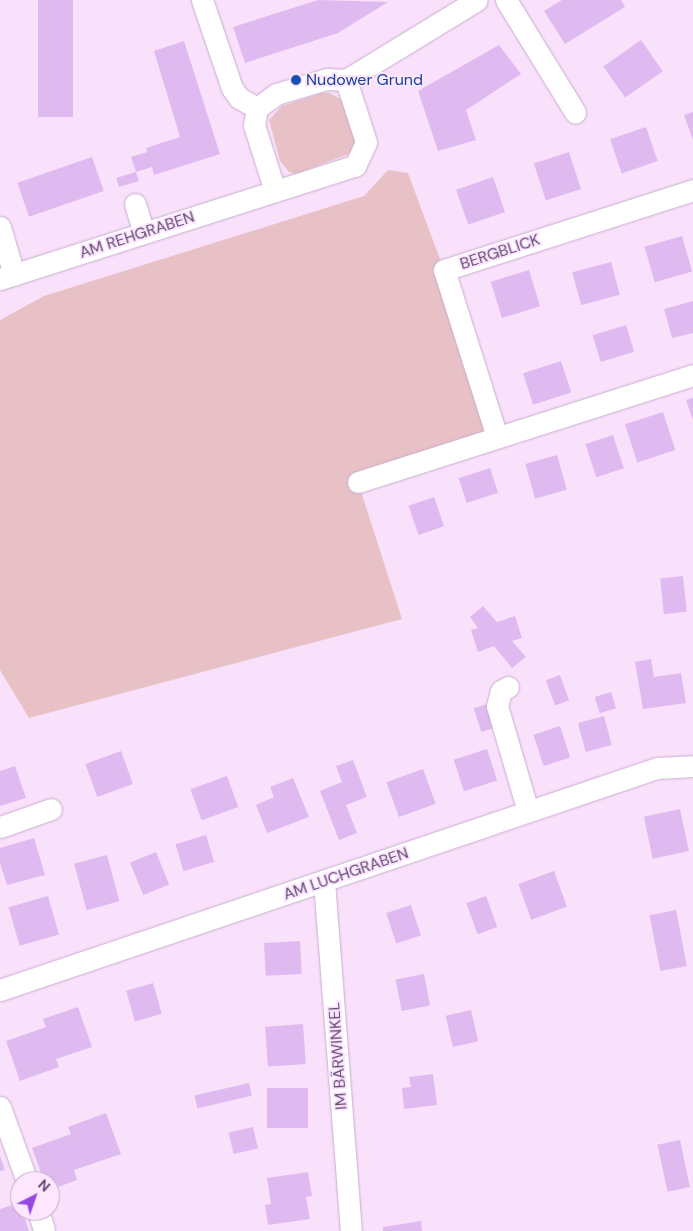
<!DOCTYPE html>
<meta charset="utf-8">
<style>
body{margin:0}
#map{position:relative;width:693px;height:1231px;overflow:hidden;background:#f9e1fb;font-family:"DM Sans",sans-serif}
div>[style]{position:absolute}
[style*='--x']{left:calc(var(--x)*1px);top:calc(var(--y)*1px);width:calc(var(--w)*1px);rotate:calc(var(--a)*1deg)}
.green>*{inset:0;background:#e8c1c6}
.building>*{inset:0;background:#dfbaf0;transform-origin:0 0}
.roads{filter:drop-shadow(0 0 1px #c8aed0) drop-shadow(0 0 1px #c8aed0)}
.minor>*{height:21px;margin:-10.5px;padding:0 10.5px;transform-origin:10.5px;border-radius:10.5px;background:#fff}
.dots>*{width:14px;height:14px;translate:-50% -50%;box-sizing:border-box;border:2px solid #fce7ff;border-radius:50%}
span{translate:-50% -50%;white-space:nowrap;text-align:center;line-height:1.15;-webkit-text-stroke:4px #fce7ff;paint-order:stroke}
.transit-label{font-size:16px;color:#164399}
.left{translate:0 -50%;text-align:left}
.street-label{font-size:16px;color:#634972}
.north{position:absolute;left:10px;top:1171px;width:50px;height:50px;box-sizing:border-box;background:#fce7ff;border:1px solid #bfa8c7;border-radius:50%;rotate:41deg;font-size:14px;font-weight:700;line-height:20px;text-align:center;color:#634972}
.north::after{content:'';display:block;margin:auto;width:18px;height:22px;background:#9648e3;clip-path:polygon(50% 0,100% 100%,50% 72%,0 100%)}
</style>
<div id="map">
<div class="green">
<i style="clip-path:polygon(322px 93px,329px 93px,341px 99px,356px 141px,351px 153px,296px 174px,289px 172px,280px 161px,269px 120px,282px 106px)"></i>
<i style="clip-path:polygon(388px 170px,408px 173px,444px 270px,497px 437px,358px 482px,402px 619px,29px 718px,0 670px,0 320px,44px 296px,364px 196px)"></i>
</div>
<div class="building">
<i style="left:38px;top:0;width:35px;height:117px"></i>
<i style="clip-path:polygon(318px 0,388px 2px,338px 33px,245px 63px,233px 27px)"></i>
<i style="clip-path:polygon(562px 0,621px 0,625px 7px,565px 44px,544px 11px)"></i>
<i style="left:641px;top:40px;width:38px;height:46px;rotate:55deg"></i>
<i style="clip-path:polygon(184px 41px,220px 154px,154px 175px,152px 167px,136px 172px,139px 181px,119px 187px,116px 178px,136px 172px,131px 157px,147px 152px,146px 148px,180px 137px,154px 51px)"></i>
<i style="clip-path:polygon(499px 45px,521px 74px,466px 110px,476px 140px,438px 151px,418px 91px)"></i>
<i style="clip-path:polygon(693px 112px,693px 140px,684px 115px)"></i>
<i style="left:646px;top:127px;width:36px;height:38px;rotate:71deg"></i>
<i style="left:569px;top:152px;width:39px;height:37px;rotate:72deg"></i>
<i style="left:92px;top:157px;width:36px;height:79px;rotate:71deg"></i>
<i style="left:493px;top:177px;width:37px;height:39px;rotate:71deg"></i>
<i style="left:682px;top:236px;width:37px;height:39px;rotate:74deg"></i>
<i style="left:611px;top:262px;width:34px;height:40px;rotate:75deg"></i>
<i style="left:529px;top:270px;width:38px;height:40px;rotate:73deg"></i>
<i style="clip-path:polygon(693px 301px,693px 333px,672px 338px,664px 309px)"></i>
<i style="left:626px;top:325px;width:28px;height:35px;rotate:73deg"></i>
<i style="left:561px;top:361px;width:33px;height:40px;rotate:72deg"></i>
<i style="clip-path:polygon(693px 398px,693px 420px,686px 400px)"></i>
<i style="left:663px;top:412px;width:40px;height:40px;rotate:72deg"></i>
<i style="left:613px;top:435px;width:35px;height:29px;rotate:72deg"></i>
<i style="left:557px;top:455px;width:36px;height:33px;rotate:74deg"></i>
<i style="left:490px;top:468px;width:26px;height:33px;rotate:72deg"></i>
<i style="left:434px;top:497px;width:31px;height:27px;rotate:71deg"></i>
<i style="left:683px;top:576px;width:36px;height:23px;rotate:84deg"></i>
<i style="clip-path:polygon(483px 606px,497px 622px,515px 616px,522px 638px,512px 641px,526px 657px,512px 668px,494px 646px,478px 652px,471px 630px,478px 628px,470px 617px)"></i>
<i style="clip-path:polygon(651px 659px,654px 677px,681px 673px,686px 703px,643px 709px,635px 662px)"></i>
<i style="left:560px;top:675px;width:27px;height:15px;rotate:70deg"></i>
<i style="left:611px;top:692px;width:17px;height:17px;rotate:73deg"></i>
<i style="left:487px;top:704px;width:25px;height:14px;rotate:72deg"></i>
<i style="left:604px;top:716px;width:30px;height:27px;rotate:75deg"></i>
<i style="left:560px;top:726px;width:33px;height:28px;rotate:72deg"></i>
<i style="left:487px;top:749px;width:33px;height:35px;rotate:72deg"></i>
<i style="left:121px;top:751px;width:35px;height:38px;rotate:70deg"></i>
<i style="clip-path:polygon(353px 760px,367px 797px,346px 805px,357px 833px,339px 840px,320px 791px,342px 782px,336px 766px)"></i>
<i style="clip-path:polygon(15px 766px,26px 798px,0 806px,0 771px)"></i>
<i style="left:423px;top:769px;width:37px;height:39px;rotate:70deg"></i>
<i style="left:227px;top:776px;width:33px;height:39px;rotate:70deg"></i>
<i style="clip-path:polygon(293px 778px,309px 817px,267px 833px,256px 805px,274px 797px,270px 787px)"></i>
<i style="left:680px;top:809px;width:43px;height:37px;rotate:78deg"></i>
<i style="left:206px;top:835px;width:28px;height:32px;rotate:73deg"></i>
<i style="clip-path:polygon(34px 838px,45px 875px,7px 885px,0 863px,0 848px)"></i>
<i style="left:156px;top:852px;width:35px;height:28px;rotate:68deg"></i>
<i style="left:107px;top:855px;width:48px;height:34px;rotate:75deg"></i>
<i style="left:554px;top:871px;width:38px;height:38px;rotate:70deg"></i>
<i style="left:48px;top:896px;width:40px;height:41px;rotate:74deg"></i>
<i style="left:486px;top:896px;width:33px;height:21px;rotate:70deg"></i>
<i style="left:411px;top:905px;width:32px;height:26px;rotate:72deg"></i>
<i style="left:676px;top:910px;width:57px;height:27px;rotate:79deg"></i>
<i style="left:300px;top:941px;width:33px;height:36px;rotate:87deg"></i>
<i style="left:424px;top:974px;width:32px;height:29px;rotate:79deg"></i>
<i style="left:153px;top:983px;width:32px;height:28px;rotate:74deg"></i>
<i style="clip-path:polygon(78px 1007px,92px 1047px,56px 1059px,59px 1067px,20px 1081px,6px 1041px,46px 1027px,43px 1019px)"></i>
<i style="left:471px;top:1010px;width:32px;height:26px;rotate:77deg"></i>
<i style="left:303px;top:1024px;width:40px;height:38px;rotate:86deg"></i>
<i style="clip-path:polygon(433px 1074px,437px 1105px,404px 1109px,402px 1088px,411px 1087px,409px 1077px)"></i>
<i style="left:249px;top:1083px;width:13px;height:56px;rotate:77deg"></i>
<i style="left:267px;top:1088px;width:41px;height:40px"></i>
<i style="clip-path:polygon(106px 1113px,121px 1154px,74px 1170px,77px 1180px,50px 1190px,50px 1181px,44px 1181px,32px 1148px,71px 1134px,68px 1127px)"></i>
<i style="left:253px;top:1127px;width:22px;height:25px;rotate:77deg"></i>
<i style="left:680px;top:1140px;width:48px;height:23px;rotate:78deg"></i>
<i style="clip-path:polygon(0 1156px,5px 1170px,0 1171px)"></i>
<i style="clip-path:polygon(308px 1172px,312px 1196px,306px 1197px,310px 1219px,268px 1225px,265px 1205px,271px 1204px,267px 1178px)"></i>
<i style="clip-path:polygon(19px 1203px,29px 1231px,0 1231px,0 1209px)"></i>
<i style="clip-path:polygon(421px 1221px,422px 1231px,383px 1231px,383px 1227px)"></i>
</div>
<div class="roads">
<div class="minor">
<i style="--x:202;--y:0;--w:93;--a:71.2"></i>
<i style="--x:232;--y:88;--w:12;--a:55"></i>
<i style="--x:239;--y:98;--w:21;--a:29"></i>
<i style="--x:506;--y:0;--w:132;--a:58.4"></i>
<i style="--x:275;--y:191;--w:69;--a:-107.7"></i>
<i style="--x:254;--y:125;--w:17;--a:-80"></i>
<i style="--x:257;--y:108;--w:24;--a:-36"></i>
<i style="--x:276;--y:94;--w:53;--a:-16.4"></i>
<i style="--x:327;--y:79;--w:19;--a:3"></i>
<i style="--x:346;--y:80;--w:153;--a:-31.4"></i>
<i style="--x:135;--y:204;--w:30;--a:73"></i>
<i style="--x:0;--y:227;--w:50;--a:73.7"></i>
<i style="--x:0;--y:279;--w:373;--a:-17.7"></i>
<i style="--x:355;--y:166;--w:26;--a:-65"></i>
<i style="--x:366;--y:142;--w:65;--a:-107.9"></i>
<i style="--x:497;--y:437;--w:175;--a:-107.6"></i>
<i style="--x:444;--y:270;--w:262;--a:-17.8"></i>
<i style="--x:358;--y:482;--w:352;--a:-17.7"></i>
<i style="--x:508;--y:687;--w:8;--a:150"></i>
<i style="--x:501;--y:691;--w:16;--a:105"></i>
<i style="--x:497;--y:706;--w:109;--a:73.6"></i>
<i style="--x:0;--y:827;--w:54;--a:-19.4"></i>
<i style="--x:324;--y:881;--w:351;--a:85.6"></i>
<i style="--x:0;--y:990;--w:693;--a:-18.67"></i>
<i style="--x:657;--y:768;--w:36;--a:-3"></i>
<i style="--x:0;--y:1107;--w:79;--a:70"></i>
<i style="--x:38;--y:1211;--w:19;--a:72"></i>
</div>
</div>
<div class="dots">
<i style="left:296px;top:80px;background:#1a4fb4"></i>
</div>
<div class="transit-label">
<span class="left" style="left:306px;top:80px">Nudower Grund</span>
</div>
<div class="street-label">
<span style="left:137px;top:235px;rotate:-18deg">AM REHGRABEN</span>
<span style="left:500px;top:252px;rotate:-18deg">BERGBLICK</span>
<span style="left:346px;top:874px;rotate:-19deg">AM LUCHGRABEN</span>
<span style="left:338px;top:1056px;rotate:-94deg">IM BÄRWINKEL</span>
</div>
<div class="north">N</div>
</div>
